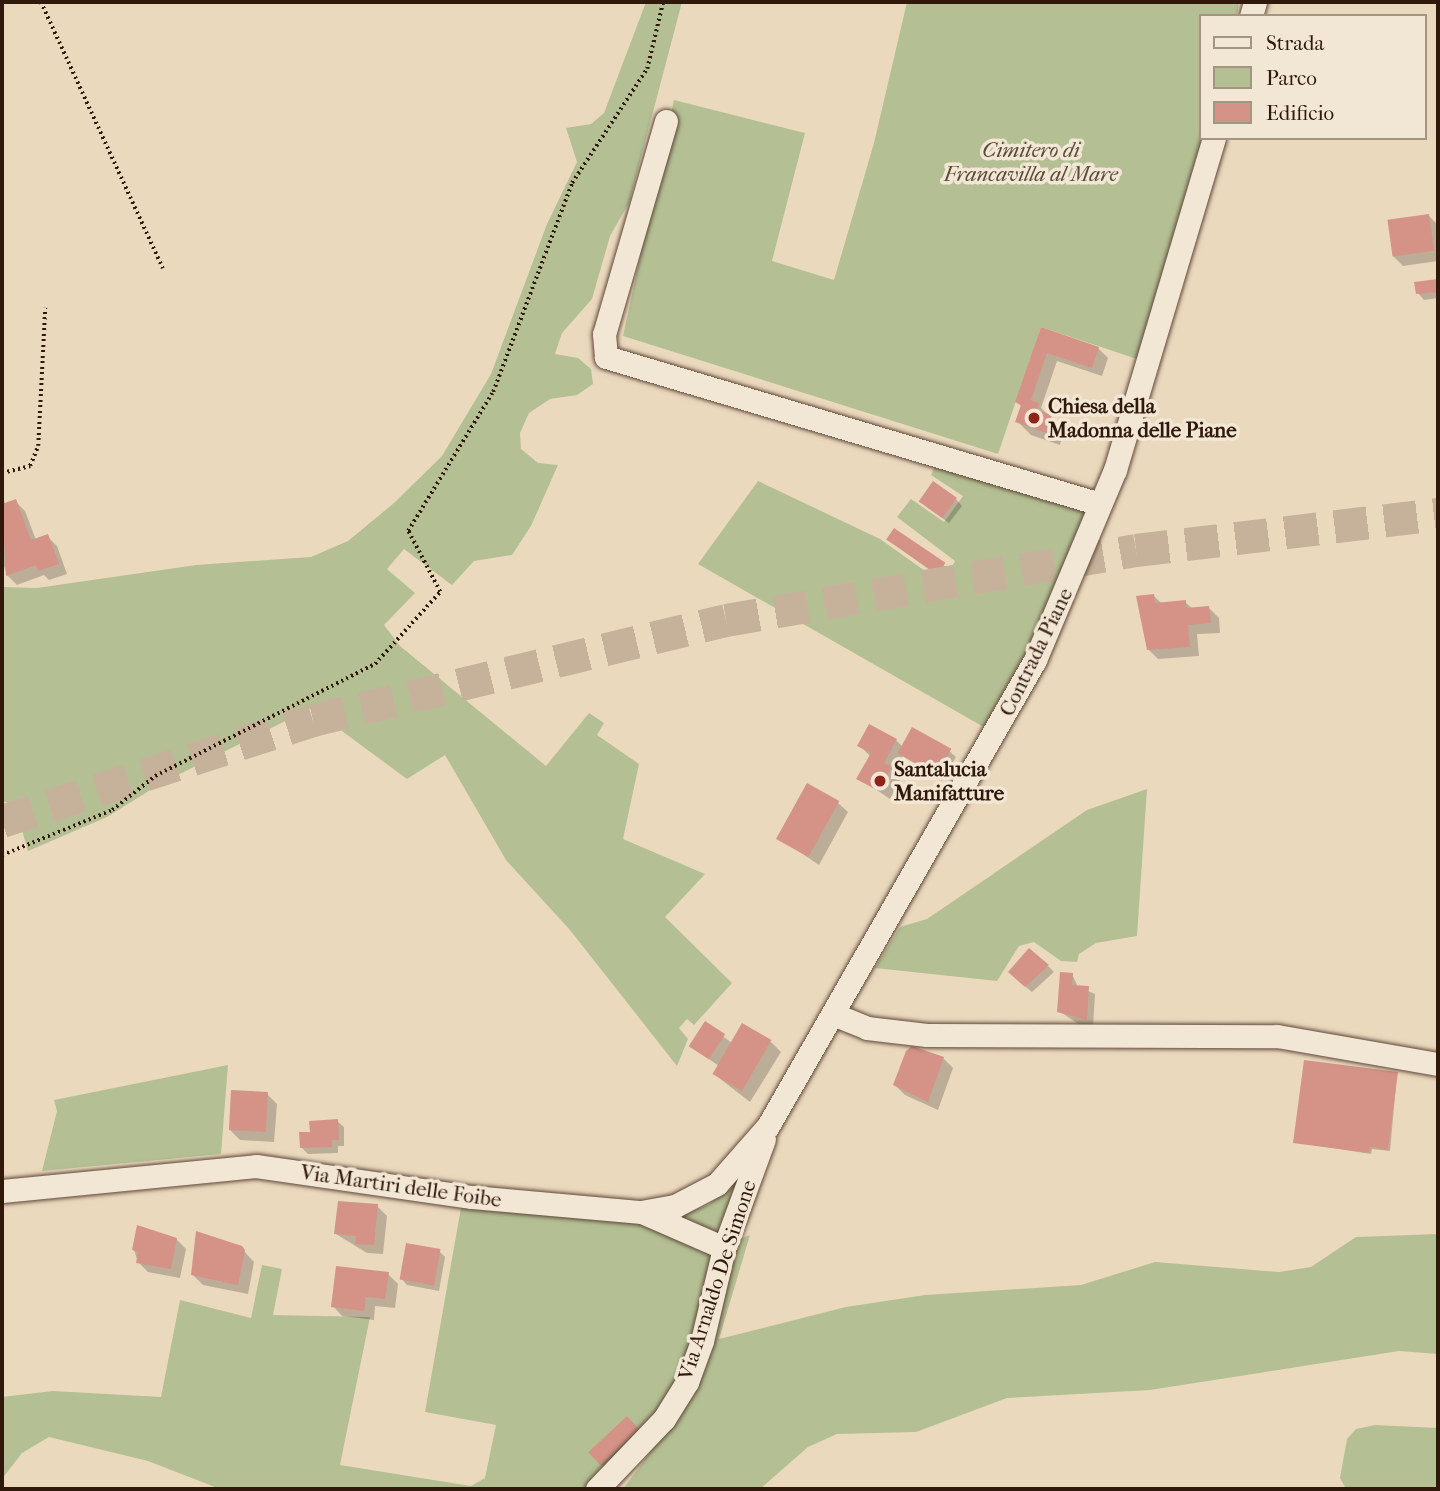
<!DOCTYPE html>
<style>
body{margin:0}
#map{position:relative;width:1440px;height:1491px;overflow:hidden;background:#ebd9be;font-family:"IM FELL French Canon",serif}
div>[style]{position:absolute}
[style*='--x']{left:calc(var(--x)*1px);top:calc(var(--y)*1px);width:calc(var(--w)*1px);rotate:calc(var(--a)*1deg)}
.green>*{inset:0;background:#b4c094}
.shadow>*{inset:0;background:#0003;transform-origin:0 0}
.building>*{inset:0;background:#d49386;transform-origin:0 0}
.highway-tunnel>*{height:33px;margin-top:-16.5px;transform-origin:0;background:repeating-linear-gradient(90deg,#c6b29a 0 33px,transparent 0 50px)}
.path>*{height:3.5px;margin-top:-1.75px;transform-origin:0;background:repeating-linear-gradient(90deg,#30180b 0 2px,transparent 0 5.5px)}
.roads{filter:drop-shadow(0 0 2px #5f4838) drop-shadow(0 0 2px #5f4838)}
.minor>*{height:23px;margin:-11.5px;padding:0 11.5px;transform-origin:11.5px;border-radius:11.5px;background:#f2e6d5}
.dots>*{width:19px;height:19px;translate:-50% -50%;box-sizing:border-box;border:4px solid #f2e6d5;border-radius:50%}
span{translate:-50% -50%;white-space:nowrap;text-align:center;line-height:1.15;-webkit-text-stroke:7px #f2e6d5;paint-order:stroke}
.park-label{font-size:21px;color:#584a34;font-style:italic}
.poi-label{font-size:21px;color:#30180b;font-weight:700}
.left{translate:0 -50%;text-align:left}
.street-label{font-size:21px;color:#30180b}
.frame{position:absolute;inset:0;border:4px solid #30180b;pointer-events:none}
.legend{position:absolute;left:1199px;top:14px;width:228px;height:126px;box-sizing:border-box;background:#f2e6d5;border:2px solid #a49484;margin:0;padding:9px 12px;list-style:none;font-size:21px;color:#30180b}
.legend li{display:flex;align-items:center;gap:14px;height:35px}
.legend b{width:35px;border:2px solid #a49484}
</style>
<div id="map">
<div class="green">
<i style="clip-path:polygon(646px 2px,682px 2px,629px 203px,610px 236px,592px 299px,562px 333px,555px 354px,578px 358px,591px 369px,593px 384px,577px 395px,550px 399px,529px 413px,520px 433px,521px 449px,538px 463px,558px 465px,531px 526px,512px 555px,474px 561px,452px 585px,404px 549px,387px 569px,415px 593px,384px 625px,400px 646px,546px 766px,589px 713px,604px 723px,597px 735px,639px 764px,623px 839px,705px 874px,665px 917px,732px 983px,694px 1025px,687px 1019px,679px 1028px,688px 1039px,677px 1066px,570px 930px,506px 860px,445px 755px,407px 779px,327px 720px,317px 705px,160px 784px,107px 817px,28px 851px,19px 820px,9px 803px,2px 801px,2px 587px,37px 588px,196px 565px,311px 557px,348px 541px,394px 503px,442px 456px,491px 374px,547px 224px,577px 162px,566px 128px,591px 124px,604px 113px)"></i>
<i style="clip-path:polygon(907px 2px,1239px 2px,1237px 16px,1200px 16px,1202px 138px,1137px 359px,1041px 327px,998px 454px,623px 336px,674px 100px,805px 133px,772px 261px,834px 280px,874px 143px)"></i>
<i style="clip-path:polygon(938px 459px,1090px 505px,1041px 628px,989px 730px,698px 564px,758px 481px,880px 539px,942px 583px,955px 561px,897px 517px,911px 499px,944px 522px,963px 496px,931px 475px)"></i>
<i style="clip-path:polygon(1147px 789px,1137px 936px,1096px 943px,1079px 954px,1077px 962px,1061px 961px,1034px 942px,1019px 946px,997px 981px,875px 968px,900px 927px,927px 919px,1087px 810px)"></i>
<i style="clip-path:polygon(228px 1065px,221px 1154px,42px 1171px,57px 1111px,54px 1100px)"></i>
<i style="clip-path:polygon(741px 1175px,721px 1237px,678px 1217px,710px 1204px)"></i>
<i style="clip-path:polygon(462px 1202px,645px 1223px,731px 1242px,750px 1235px,719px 1339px,846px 1307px,925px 1295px,1081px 1285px,1155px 1262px,1279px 1272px,1311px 1267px,1356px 1237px,1438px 1234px,1438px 1354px,1399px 1351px,1150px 1390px,1007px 1398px,916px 1432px,837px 1434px,808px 1447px,760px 1489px,623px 1489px,649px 1454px,645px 1444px,590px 1489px,220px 1489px,148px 1461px,49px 1437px,22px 1453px,2px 1479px,2px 1397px,53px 1391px,161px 1397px,180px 1300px,251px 1318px,262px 1265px,282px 1269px,273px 1315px,370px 1317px,340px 1465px,471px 1486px,485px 1478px,496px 1425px,425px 1412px)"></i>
<i style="clip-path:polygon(1375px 1425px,1438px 1428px,1438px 1489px,1346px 1489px,1340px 1478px,1347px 1439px,1356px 1429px)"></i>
</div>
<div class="shadow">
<i style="clip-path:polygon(1429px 216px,1438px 225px,1438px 261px,1403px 266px,1393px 256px)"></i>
<i style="clip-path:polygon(1438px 282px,1438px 298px,1424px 300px,1418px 293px,1416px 283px)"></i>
<i style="clip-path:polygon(1042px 329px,1098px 348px,1108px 358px,1102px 376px,1057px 361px,1041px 408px,1064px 430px,1060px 445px,1031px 435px,1017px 421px,1022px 407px,1017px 402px)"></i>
<i style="clip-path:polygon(2px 494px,5px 504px,15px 501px,25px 511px,36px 540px,47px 536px,57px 546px,67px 574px,49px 580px,44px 575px,17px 585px,7px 575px,2px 560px)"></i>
<i style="clip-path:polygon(956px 499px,962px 506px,949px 523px,928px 508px)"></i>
<i style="left:895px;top:530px;width:69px;height:12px;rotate:36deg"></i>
<i style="clip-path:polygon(1154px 596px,1162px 604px,1185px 602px,1193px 609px,1209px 608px,1219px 618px,1220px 633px,1197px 634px,1199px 656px,1158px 659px,1148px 649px)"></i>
<i style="clip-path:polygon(896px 740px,903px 747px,949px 751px,956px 757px,942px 781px,903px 756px,894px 772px,901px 778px,890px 799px,859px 778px,871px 757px,860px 746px)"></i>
<i style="clip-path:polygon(838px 803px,848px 812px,819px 865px,779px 838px)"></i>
<i style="clip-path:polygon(1048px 966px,1054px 972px,1032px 992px,1016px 979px)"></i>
<i style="clip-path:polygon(1072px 974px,1078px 987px,1095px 994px,1093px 1026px,1080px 1025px,1059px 1011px)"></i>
<i style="clip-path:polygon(705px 1023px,732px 1043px,771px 1042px,781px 1052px,750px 1102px,714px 1074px,719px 1066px,690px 1046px)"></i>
<i style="clip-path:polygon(943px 1058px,953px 1068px,938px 1110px,905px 1095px,895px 1085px)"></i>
<i style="clip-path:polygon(1397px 1074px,1390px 1151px,1372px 1149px,1371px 1154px,1295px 1142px)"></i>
<i style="clip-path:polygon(267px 1094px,277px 1104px,274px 1142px,240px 1140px,230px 1130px)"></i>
<i style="clip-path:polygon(337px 1121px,344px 1127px,344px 1146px,338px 1146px,338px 1153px,308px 1154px,302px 1148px,312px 1134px)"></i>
<i style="clip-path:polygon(377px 1206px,387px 1216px,383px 1254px,367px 1253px,336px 1234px)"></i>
<i style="clip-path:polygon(176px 1239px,186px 1249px,180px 1278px,148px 1272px,138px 1262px,134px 1250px)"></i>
<i style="clip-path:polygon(241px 1248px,254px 1262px,248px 1294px,203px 1285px,193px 1275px)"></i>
<i style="clip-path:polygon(439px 1251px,445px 1257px,439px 1291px,407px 1285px,401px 1278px)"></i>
<i style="clip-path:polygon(388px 1274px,398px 1284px,395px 1308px,375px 1306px,374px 1320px,342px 1316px,333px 1306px)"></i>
<i style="left:627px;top:1419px;width:25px;height:50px;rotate:47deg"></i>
</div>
<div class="building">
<i style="left:1429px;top:214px;width:37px;height:42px;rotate:82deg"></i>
<i style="clip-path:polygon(1438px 279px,1438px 292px,1416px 294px,1414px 282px)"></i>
<i style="clip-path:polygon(1041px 327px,1099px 347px,1092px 368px,1047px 353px,1031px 400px,1039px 403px,1037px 410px,1052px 415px,1046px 433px,1015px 422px,1021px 405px,1015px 402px)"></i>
<i style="left:933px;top:481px;width:29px;height:25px;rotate:35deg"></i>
<i style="clip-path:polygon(16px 499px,31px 540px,48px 534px,59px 564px,38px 571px,36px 565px,6px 576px,2px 504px)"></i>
<i style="left:894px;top:528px;width:62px;height:14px;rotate:34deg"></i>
<i style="clip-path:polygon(1154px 594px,1155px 603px,1186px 600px,1186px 608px,1209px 606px,1211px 623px,1188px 625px,1190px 647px,1147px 650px,1136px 596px)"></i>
<i style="clip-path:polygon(869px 724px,897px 739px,884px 763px,892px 767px,879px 791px,856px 779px,871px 753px,857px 746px)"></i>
<i style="left:912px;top:727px;width:45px;height:30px;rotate:29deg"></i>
<i style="left:807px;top:783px;width:37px;height:64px;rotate:29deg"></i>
<i style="clip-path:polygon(1029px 948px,1049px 965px,1025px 987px,1008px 972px)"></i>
<i style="clip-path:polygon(1060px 972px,1073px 973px,1072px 985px,1089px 986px,1087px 1020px,1057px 1012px)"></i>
<i style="left:705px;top:1021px;width:24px;height:30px;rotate:33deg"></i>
<i style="left:742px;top:1023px;width:34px;height:59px;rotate:30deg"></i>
<i style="clip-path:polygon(912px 1046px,944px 1057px,928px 1102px,893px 1085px,906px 1051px)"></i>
<i style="clip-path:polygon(1304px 1060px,1398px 1072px,1388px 1150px,1370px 1147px,1369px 1153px,1293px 1143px)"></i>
<i style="left:231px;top:1090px;width:37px;height:40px;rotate:3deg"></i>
<i style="clip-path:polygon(338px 1119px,339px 1140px,332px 1140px,332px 1147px,300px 1148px,299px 1132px,310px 1132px,309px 1121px)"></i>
<i style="clip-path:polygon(338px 1201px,378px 1204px,374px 1245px,355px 1244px,356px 1236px,334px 1234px)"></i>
<i style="clip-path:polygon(137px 1225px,177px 1238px,171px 1269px,136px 1263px,138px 1252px,132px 1250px)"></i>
<i style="clip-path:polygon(196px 1231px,242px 1246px,245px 1250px,238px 1285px,191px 1275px)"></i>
<i style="left:406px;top:1243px;width:35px;height:37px;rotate:10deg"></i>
<i style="clip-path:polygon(336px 1266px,389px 1272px,385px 1299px,366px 1297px,364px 1311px,331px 1307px)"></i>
<i style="left:627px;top:1416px;width:18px;height:53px;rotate:47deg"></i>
</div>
<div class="highway-tunnel">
<i style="--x:2;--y:821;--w:327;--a:-18"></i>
<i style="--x:313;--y:720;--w:425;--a:-13.6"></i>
<i style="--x:726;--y:620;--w:416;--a:-9.7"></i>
<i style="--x:1136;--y:550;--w:304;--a:-6.8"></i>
</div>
<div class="path">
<i style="--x:41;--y:2;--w:293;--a:65.4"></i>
<i style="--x:2;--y:473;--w:29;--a:-14"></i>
<i style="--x:30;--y:466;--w:22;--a:-68"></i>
<i style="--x:38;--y:446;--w:138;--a:-87.1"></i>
<i style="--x:2;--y:855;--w:119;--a:-22.2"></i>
<i style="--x:112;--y:810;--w:55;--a:-38.3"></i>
<i style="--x:155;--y:776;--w:247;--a:-27"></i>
<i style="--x:375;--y:664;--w:97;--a:-47.9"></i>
<i style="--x:440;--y:592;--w:69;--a:-117.7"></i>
<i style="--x:408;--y:531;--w:163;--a:-58.6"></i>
<i style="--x:493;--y:392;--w:223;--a:-69.3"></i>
<i style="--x:572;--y:183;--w:136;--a:-56.7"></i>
<i style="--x:647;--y:69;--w:69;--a:-76.6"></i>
</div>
<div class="roads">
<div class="minor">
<i style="--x:1251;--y:16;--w:15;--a:-74"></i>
<i style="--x:666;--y:121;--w:222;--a:106.2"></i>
<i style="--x:604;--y:334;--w:23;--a:85"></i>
<i style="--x:606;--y:357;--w:515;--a:16.57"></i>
<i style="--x:833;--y:1014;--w:37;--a:22"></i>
<i style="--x:867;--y:1028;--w:60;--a:6.7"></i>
<i style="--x:927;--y:1035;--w:350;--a:0.2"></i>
<i style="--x:1277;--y:1036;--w:163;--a:9.9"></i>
<i style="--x:2;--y:1191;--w:255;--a:-5.6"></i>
<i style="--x:256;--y:1166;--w:218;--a:8.2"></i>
<i style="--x:472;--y:1197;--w:170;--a:5.1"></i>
<i style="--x:641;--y:1212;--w:35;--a:-10"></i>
<i style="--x:675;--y:1206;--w:47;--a:-27.6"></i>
<i style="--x:717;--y:1184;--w:77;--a:-48.7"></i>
<i style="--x:768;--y:1126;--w:537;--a:-60.19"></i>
<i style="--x:1035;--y:660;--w:206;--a:-67.2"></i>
<i style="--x:1115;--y:470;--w:346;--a:-73.4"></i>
<i style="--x:644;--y:1213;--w:87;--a:23.6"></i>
<i style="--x:597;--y:1489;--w:97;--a:-46.3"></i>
<i style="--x:664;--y:1419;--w:44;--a:-58.1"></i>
<i style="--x:687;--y:1382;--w:44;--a:-69.9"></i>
<i style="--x:702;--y:1341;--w:96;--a:-76.7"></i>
<i style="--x:724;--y:1248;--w:116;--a:-69.8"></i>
</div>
</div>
<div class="dots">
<i style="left:1034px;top:418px;background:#8f2418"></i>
<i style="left:880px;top:781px;background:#8f2418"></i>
</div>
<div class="park-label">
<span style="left:1031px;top:162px">Cimitero di<br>Francavilla al Mare</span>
</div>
<div class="poi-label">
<span class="left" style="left:1048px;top:418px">Chiesa della<br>Madonna delle Piane</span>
<span class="left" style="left:894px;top:781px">Santalucia<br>Manifatture</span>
</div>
<div class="street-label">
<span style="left:1036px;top:652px;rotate:-64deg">Contrada Piane</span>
<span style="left:401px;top:1186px;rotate:8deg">Via Martiri delle Foibe</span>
<span style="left:717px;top:1280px;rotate:-72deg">Via Arnaldo De Simone</span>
</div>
<div class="frame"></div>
<ul class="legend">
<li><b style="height:9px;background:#f2e6d5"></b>Strada</li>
<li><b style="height:19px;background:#b4c094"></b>Parco</li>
<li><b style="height:19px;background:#d49386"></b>Edificio</li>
</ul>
</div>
